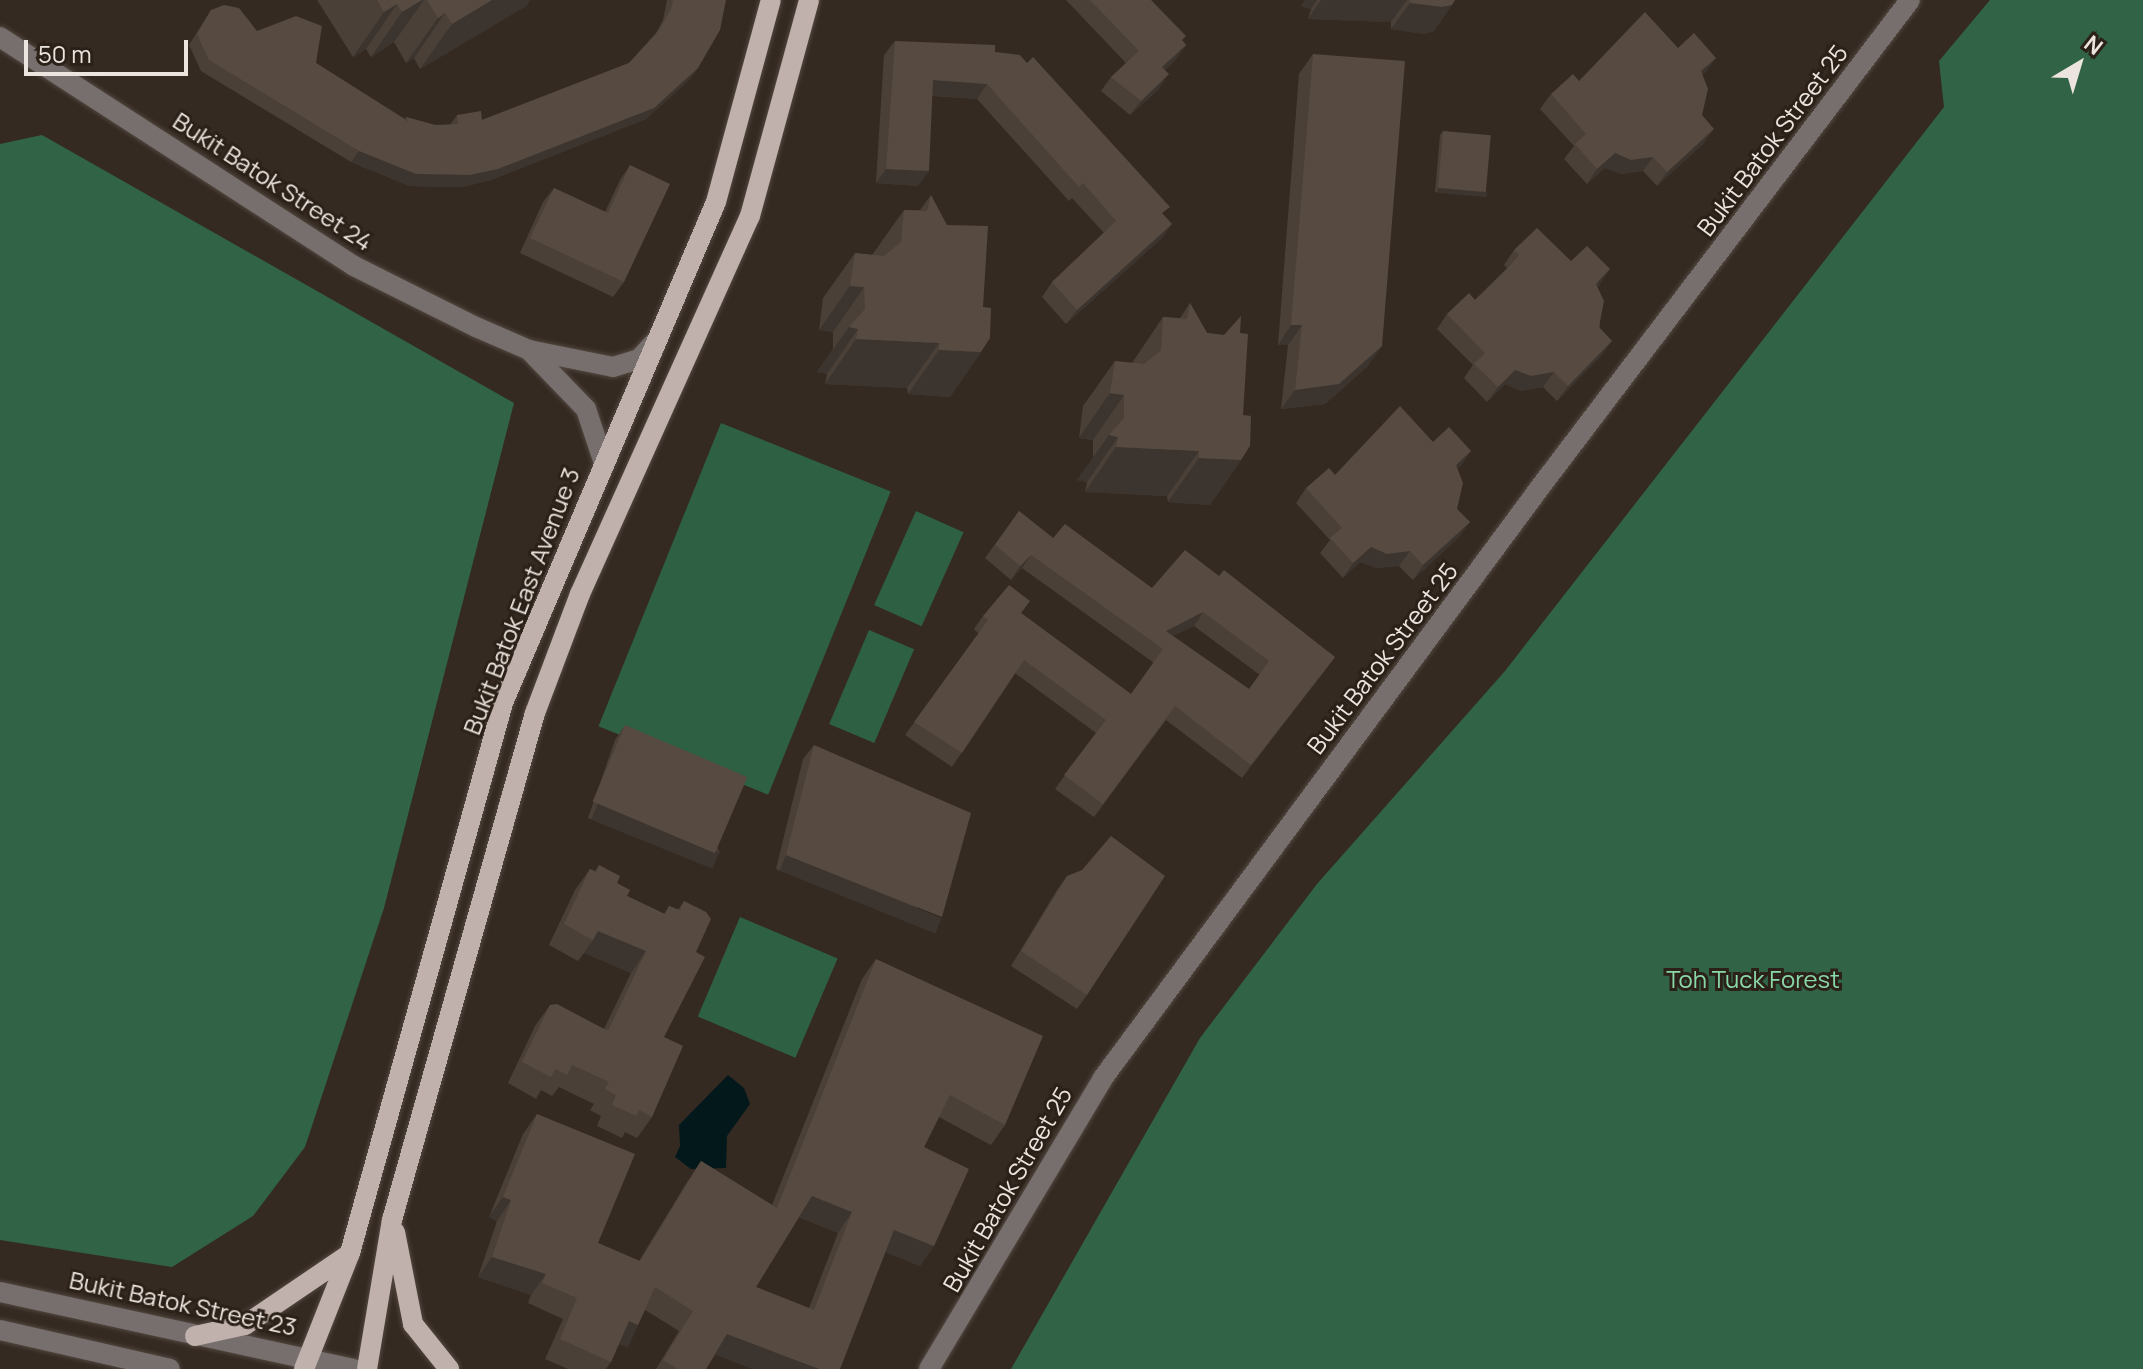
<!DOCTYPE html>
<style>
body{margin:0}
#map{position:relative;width:2143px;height:1369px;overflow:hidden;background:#352a22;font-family:Manrope,sans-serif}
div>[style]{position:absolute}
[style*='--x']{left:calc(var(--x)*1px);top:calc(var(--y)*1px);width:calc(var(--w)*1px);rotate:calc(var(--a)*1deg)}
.green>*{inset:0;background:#2e6044;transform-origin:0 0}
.forest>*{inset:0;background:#316447}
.water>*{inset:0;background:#02181a}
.roads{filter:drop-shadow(0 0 2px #524840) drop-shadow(0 0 2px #524840)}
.minor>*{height:20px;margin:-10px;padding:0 10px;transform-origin:10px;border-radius:10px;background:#776f6d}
.major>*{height:20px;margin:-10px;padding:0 10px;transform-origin:10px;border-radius:10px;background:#c1b1ad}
.wall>*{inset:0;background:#4a4038}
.shaded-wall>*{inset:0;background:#3c342e;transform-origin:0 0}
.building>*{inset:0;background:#564a41;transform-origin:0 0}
span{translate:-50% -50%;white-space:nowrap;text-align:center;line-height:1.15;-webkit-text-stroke:6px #2b2118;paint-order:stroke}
.street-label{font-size:24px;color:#ece5df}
.park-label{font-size:24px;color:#89d8a8}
.north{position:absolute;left:2039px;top:24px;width:80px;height:80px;-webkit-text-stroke:6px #2b2118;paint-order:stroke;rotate:38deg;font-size:22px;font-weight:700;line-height:32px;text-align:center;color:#ece5df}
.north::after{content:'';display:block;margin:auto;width:28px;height:36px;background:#ece5df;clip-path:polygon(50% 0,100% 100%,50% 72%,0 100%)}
.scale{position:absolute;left:24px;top:40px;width:164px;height:36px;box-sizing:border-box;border:4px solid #ece5df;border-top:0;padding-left:10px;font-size:24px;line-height:28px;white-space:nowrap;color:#ece5df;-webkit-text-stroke:6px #2b2118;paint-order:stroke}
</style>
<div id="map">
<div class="green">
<i style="left:721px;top:423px;width:183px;height:327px;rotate:22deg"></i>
<i style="left:916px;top:511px;width:52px;height:103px;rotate:24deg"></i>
<i style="left:869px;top:630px;width:49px;height:102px;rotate:23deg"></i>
<i style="left:740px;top:917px;width:106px;height:108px;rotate:23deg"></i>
</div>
<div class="forest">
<i style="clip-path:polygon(1990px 0,2143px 0,2143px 1369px,1011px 1369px,1200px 1038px,1317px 884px,1505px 671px,1944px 107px,1939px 61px)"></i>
<i style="clip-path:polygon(42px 135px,514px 403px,384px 908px,305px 1147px,253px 1216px,172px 1267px,0 1240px,0 144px)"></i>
</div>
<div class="water">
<i style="clip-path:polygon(728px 1075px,744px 1088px,750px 1104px,727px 1136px,726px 1168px,691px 1169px,675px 1157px,680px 1146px,679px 1125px)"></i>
</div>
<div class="roads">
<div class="minor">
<i style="--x:0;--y:37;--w:422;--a:32.9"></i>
<i style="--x:354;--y:266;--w:136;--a:26.6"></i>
<i style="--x:476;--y:327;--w:58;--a:23.5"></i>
<i style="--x:529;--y:350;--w:86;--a:11.4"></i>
<i style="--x:613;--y:367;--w:27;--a:-17"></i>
<i style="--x:639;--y:359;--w:22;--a:-47"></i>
<i style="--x:529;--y:350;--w:82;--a:46"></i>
<i style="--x:586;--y:409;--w:57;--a:71.6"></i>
<i style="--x:0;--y:1292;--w:362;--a:12.3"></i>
<i style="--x:0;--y:1330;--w:174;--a:12.9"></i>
<i style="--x:929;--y:1369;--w:339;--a:-59.1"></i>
<i style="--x:1103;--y:1078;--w:736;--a:-53.5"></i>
<i style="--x:1541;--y:486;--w:610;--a:-52.79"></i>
</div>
<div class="major">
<i style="--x:395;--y:1232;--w:94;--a:78.9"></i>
<i style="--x:413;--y:1324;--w:58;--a:51.3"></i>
<i style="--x:195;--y:1336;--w:51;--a:-12.4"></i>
<i style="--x:245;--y:1325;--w:125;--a:-34.2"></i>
<i style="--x:304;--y:1369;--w:125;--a:-68.4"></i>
<i style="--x:350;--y:1253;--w:571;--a:-74.45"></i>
<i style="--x:503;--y:703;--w:544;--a:-66.97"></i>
<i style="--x:716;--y:202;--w:209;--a:-74.8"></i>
<i style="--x:367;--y:1369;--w:151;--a:-80.5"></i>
<i style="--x:392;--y:1220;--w:527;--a:-74.25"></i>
<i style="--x:535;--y:713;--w:127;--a:-69.3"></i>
<i style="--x:580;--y:594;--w:414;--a:-65.8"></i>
<i style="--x:750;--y:216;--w:224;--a:-74.7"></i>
</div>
</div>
<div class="wall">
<i style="clip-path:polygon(317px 0,530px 0,526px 6px,420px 69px,414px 58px,406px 63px,394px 42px,371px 57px,366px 49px,353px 57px)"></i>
<i style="clip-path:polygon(667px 0,726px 0,698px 68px,690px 79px,646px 119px,491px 180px,462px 187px,409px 186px,351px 162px,201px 71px,189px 45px,211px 10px,257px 31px,316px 63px,405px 119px,406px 117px,435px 125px,450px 125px,457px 115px,482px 120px,629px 63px,655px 35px,663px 20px)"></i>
<i style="clip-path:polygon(1066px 0,1151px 0,1186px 45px,1176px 59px,1165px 70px,1159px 89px,1130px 115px,1101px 91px,1111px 77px,1126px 63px)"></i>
<i style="clip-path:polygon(1305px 0,1455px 0,1434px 31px,1424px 34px,1391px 29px,1391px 22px,1308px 19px,1311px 9px,1301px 6px)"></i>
<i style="clip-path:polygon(895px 41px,995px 52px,1172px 224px,1162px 238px,1066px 324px,1042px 297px,1052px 282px,1104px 233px,1072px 198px,1069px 201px,977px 99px,932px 96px,918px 186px,876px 183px,884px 55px)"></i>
<i style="clip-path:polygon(1678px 48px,1716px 58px,1702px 75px,1702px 115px,1704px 143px,1657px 186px,1643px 171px,1621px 174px,1605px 168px,1587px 184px,1564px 159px,1574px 146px,1540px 109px,1551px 94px)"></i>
<i style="clip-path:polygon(1313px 54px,1368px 366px,1325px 404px,1281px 409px,1288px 345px,1278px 345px,1299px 74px)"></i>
<i style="clip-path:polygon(1443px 131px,1484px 196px,1435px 192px,1440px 135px)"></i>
<i style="clip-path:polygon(630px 165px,624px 282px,613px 297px,520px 253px,543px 202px,554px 188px,605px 212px,620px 180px)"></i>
<i style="clip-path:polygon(931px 195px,981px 352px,950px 397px,908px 394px,907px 388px,825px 384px,827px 374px,817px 372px,833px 349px,833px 332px,819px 330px,823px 298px,855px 253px,872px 255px,904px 210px,920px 210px)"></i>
<i style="clip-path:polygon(1514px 250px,1571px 261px,1600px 284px,1597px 287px,1602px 355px,1557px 401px,1543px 387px,1521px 391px,1505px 384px,1487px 402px,1464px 378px,1473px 365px,1437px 329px,1447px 314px,1475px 300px,1507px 268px,1504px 265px)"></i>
<i style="clip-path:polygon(1190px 303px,1207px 333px,1224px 335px,1240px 333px,1241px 460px,1210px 505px,1168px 502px,1167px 496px,1085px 492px,1087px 482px,1077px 480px,1093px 458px,1093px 440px,1079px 438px,1083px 406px,1115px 361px,1132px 363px,1163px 317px,1180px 318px)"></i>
<i style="clip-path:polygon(1433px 442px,1471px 451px,1457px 469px,1457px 509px,1470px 522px,1459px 537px,1413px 580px,1399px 566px,1377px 568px,1360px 562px,1343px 578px,1320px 553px,1330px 540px,1296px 503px,1306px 488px,1335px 475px)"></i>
<i style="clip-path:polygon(evenodd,1019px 511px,1053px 538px,1152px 588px,1219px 576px,1335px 657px,1242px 778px,1166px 720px,1094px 817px,1055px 789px,1096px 733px,1015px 673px,952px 767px,905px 735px,979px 634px,974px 629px,983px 616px,1021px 613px,1131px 694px,1154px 663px,1022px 568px,1011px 580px,985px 558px,1019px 511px,1194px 626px,1260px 675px,1249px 689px,1173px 636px,1194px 626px)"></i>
<i style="clip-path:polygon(625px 725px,720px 852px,709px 867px,588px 818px,615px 740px)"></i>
<i style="clip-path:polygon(814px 745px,932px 931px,776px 869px,803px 759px)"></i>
<i style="clip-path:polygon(599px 865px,617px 883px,627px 896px,664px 914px,669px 906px,678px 910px,684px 901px,696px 952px,664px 1037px,652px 1117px,637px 1138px,625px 1132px,622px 1138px,597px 1126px,601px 1116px,590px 1110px,594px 1104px,559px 1087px,552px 1096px,541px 1090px,536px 1099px,508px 1083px,535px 1026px,550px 1005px,604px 1029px,631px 973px,584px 953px,578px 961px,549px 945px,575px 890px,590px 869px,595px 871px)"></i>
<i style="clip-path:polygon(1067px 876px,1087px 995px,1077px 1009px,1011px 966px,1057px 890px)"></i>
<i style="clip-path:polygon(evenodd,876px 959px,1005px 1125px,991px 1145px,939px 1117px,924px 1147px,934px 1246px,920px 1266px,885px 1252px,840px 1369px,715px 1355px,706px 1369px,656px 1369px,679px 1331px,645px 1310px,638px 1325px,624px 1346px,619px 1344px,611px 1362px,606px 1369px,568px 1369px,545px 1359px,563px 1319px,528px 1303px,531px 1295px,478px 1277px,497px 1221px,489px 1217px,523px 1134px,537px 1114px,598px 1243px,639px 1261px,687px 1182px,701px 1161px,772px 1205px,862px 979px,876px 959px,799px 1217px,838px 1233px,809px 1308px,756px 1287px,799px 1217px)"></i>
</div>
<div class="shaded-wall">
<i style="clip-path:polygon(422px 0,424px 0,394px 42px,371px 57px,402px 12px)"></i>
<i style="clip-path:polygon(492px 0,530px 0,526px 6px,420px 69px,452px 24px)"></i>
<i style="clip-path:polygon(1305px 0,1317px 0,1311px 9px,1301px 6px)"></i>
<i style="clip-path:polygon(1321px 0,1407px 0,1391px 22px,1308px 19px)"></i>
<i style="clip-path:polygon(1410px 3px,1452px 5px,1434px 31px,1424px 34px,1391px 29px)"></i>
<i style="clip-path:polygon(397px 4px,366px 49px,353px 57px,384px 12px)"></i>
<i style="clip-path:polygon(445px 13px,414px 58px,406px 63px,438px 18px)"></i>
<i style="clip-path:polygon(1186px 45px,1176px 59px,1152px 82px,1162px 67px)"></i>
<i style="clip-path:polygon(1716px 58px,1706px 72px,1690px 86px,1701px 71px)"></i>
<i style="clip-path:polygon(698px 68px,690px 79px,646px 119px,491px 180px,462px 187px,409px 186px,351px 162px,359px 151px)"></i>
<i style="clip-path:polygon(1169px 74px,1159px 89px,1130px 115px,1141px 101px)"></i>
<i style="clip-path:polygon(933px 80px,987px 84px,977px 99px,923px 95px)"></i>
<i style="clip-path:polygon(1714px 129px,1704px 143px,1657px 186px,1667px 172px)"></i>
<i style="clip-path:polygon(1615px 153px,1653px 157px,1643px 171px,1621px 174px,1605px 168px,1587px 184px,1597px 169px)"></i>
<i style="clip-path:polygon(886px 169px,929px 171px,918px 186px,876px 183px)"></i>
<i style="left:1438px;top:188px;width:49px;height:5px;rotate:5deg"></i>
<i style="clip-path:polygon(1172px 224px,1162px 238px,1066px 324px,1077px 310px)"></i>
<i style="clip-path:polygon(1610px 269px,1600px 284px,1585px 299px,1596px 284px)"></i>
<i style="clip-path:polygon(850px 286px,864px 287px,833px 332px,819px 330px)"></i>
<i style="clip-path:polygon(1291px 325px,1302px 325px,1288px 345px,1278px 345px)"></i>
<i style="clip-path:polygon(849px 327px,858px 329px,827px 374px,817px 372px)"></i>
<i style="clip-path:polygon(856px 339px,939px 343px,907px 388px,825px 384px)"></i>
<i style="clip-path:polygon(1612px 341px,1602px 355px,1557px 401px,1568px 386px)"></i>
<i style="clip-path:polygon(1382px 346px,1368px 366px,1325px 404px,1281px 409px,1295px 390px)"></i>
<i style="clip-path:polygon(939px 350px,981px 352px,950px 397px,908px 394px)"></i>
<i style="clip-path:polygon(1515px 370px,1554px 372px,1543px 387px,1521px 391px,1505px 384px,1487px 402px,1498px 387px)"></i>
<i style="clip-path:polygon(1110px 393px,1124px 395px,1093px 440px,1079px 438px)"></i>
<i style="clip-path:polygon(1109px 435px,1118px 437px,1087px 482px,1077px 480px)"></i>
<i style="clip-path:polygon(1116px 447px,1199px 451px,1167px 496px,1085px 492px)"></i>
<i style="clip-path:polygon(1471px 451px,1461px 466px,1445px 480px,1456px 465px)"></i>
<i style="clip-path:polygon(1199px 458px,1241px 460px,1210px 505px,1168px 502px)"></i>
<i style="clip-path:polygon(1470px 522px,1459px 537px,1413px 580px,1423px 565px)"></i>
<i style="clip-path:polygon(1371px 547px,1410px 551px,1399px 566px,1377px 568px,1360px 562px,1343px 578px,1353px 563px)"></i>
<i style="clip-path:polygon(1031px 555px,1022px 568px,1011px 580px,1020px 566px)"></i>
<i style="clip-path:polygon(1203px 612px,1194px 626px,1157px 644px,1166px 631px)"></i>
<i style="clip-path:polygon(1335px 657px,1326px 670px,1242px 778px,1251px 765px)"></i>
<i style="left:598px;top:803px;width:131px;height:18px;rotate:22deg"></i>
<i style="left:786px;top:855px;width:168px;height:17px;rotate:22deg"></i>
<i style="clip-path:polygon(598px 931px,646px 951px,631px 973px,584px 953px,593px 940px)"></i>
<i style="clip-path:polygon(812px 1196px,852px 1212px,838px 1233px,798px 1216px)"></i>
<i style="clip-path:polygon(503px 1197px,511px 1200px,497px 1221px,489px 1217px)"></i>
<i style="clip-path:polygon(894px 1230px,934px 1246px,920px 1266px,880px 1250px)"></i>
<i style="clip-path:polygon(492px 1257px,546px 1274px,531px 1295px,478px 1277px)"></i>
<i style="left:629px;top:1321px;width:10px;height:25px;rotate:24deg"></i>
<i style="clip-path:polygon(727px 1334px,819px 1369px,752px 1369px,713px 1354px)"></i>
</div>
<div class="building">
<i style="clip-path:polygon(377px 0,422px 0,402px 12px,397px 4px,384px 12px)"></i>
<i style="clip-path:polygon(427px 0,492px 0,452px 24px,445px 13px,438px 18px)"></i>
<i style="clip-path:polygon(673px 0,726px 0,720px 30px,698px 68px,654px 108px,498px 169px,470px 175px,416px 174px,359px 151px,209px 60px,197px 34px,211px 10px,224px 5px,239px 8px,257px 31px,296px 16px,322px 26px,316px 63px,409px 122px,406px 117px,435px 125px,458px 124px,457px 115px,481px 111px,482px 120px,629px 63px,659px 30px,671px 9px)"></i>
<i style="clip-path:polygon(1090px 0,1151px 0,1186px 36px,1182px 40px,1186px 45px,1162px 67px,1169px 74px,1141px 101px,1111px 77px,1139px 51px)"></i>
<i style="clip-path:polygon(1410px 0,1455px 0,1452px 5px,1442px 7px,1410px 3px)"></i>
<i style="clip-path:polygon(1645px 12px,1678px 48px,1694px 33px,1716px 58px,1701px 71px,1708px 89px,1702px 115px,1714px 129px,1667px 172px,1653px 157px,1631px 160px,1615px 153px,1597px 169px,1575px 144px,1586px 134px,1551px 94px,1573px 74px,1579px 81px)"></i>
<i style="clip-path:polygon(895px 41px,995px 45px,995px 52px,1020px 55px,1027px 63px,1033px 57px,1170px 207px,1162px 213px,1172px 224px,1077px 310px,1052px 282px,1116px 221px,1083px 183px,1079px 187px,987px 84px,933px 80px,929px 171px,886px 169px)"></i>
<i style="clip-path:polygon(1313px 54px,1405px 61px,1382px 346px,1339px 384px,1295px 390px,1302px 325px,1291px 325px)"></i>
<i style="left:1443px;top:131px;width:48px;height:57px;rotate:5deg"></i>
<i style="clip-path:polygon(630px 165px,670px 184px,624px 282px,530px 238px,554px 188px,608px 213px)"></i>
<i style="clip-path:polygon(931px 195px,947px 225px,988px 226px,983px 307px,991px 308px,990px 338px,981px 352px,939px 350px,939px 343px,856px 339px,858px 329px,849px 327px,865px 309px,864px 287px,850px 286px,855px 253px,884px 256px,901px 242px,904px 210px,927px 211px)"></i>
<i style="clip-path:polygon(1537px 228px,1571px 261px,1587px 246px,1610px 269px,1596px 284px,1604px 301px,1599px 327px,1612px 341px,1568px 386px,1554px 372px,1531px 376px,1515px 370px,1498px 387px,1474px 364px,1485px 353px,1447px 314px,1469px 293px,1475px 300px,1508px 268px,1519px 255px,1514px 250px)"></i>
<i style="clip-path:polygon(1190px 303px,1207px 333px,1224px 335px,1241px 316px,1240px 333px,1248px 334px,1243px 415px,1251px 416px,1250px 446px,1241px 460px,1199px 458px,1199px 451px,1116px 447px,1118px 437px,1109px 435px,1124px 418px,1124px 395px,1110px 393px,1115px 361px,1144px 364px,1161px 350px,1163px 317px,1187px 319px)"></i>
<i style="clip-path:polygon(1400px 406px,1433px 442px,1449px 427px,1471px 451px,1456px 465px,1463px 483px,1457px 509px,1470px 522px,1423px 565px,1410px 551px,1387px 554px,1371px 547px,1353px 563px,1330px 538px,1342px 528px,1306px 488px,1329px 468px,1335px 475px)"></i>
<i style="clip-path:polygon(evenodd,1019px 511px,1053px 538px,1065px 524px,1152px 588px,1185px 550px,1219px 576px,1224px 570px,1335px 657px,1251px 765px,1175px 706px,1103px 804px,1064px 775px,1106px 720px,1024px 660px,962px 753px,914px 722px,988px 620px,983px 616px,1009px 585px,1030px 601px,1021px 613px,1131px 694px,1163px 649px,1031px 555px,1020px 566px,995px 545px,1019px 511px,1203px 612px,1269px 661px,1249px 689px,1166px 631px,1203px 612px)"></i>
<i style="left:625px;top:725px;width:133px;height:83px;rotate:23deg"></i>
<i style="clip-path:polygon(814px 745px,971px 813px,942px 917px,786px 855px)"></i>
<i style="clip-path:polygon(1111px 836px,1165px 876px,1087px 995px,1021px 951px,1067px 876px,1082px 870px)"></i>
<i style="clip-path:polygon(599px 865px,620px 876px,617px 883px,630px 890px,627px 896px,665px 914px,669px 906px,680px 910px,684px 901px,706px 912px,711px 919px,696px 952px,705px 957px,664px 1037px,683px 1046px,652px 1117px,639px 1110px,636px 1116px,612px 1105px,616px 1095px,605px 1089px,609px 1082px,572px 1065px,567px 1075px,555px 1069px,551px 1077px,522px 1062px,550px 1005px,557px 1004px,608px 1031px,646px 951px,598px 931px,593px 940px,564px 924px,590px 869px,596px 872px)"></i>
<i style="clip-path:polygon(evenodd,876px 959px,1043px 1036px,1005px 1125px,950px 1095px,924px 1147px,969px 1169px,934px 1246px,894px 1230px,840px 1369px,819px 1369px,727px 1334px,706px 1369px,678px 1369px,663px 1360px,693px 1311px,655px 1287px,638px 1325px,629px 1321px,611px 1362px,560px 1339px,577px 1298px,542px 1283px,546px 1274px,492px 1257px,511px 1200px,503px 1197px,537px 1114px,635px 1154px,598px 1243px,640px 1261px,701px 1161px,777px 1208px,876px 959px,812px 1196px,852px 1212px,814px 1310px,756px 1287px,812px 1196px)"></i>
</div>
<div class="street-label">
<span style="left:1772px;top:140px;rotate:-53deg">Bukit Batok Street 25</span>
<span style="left:273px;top:181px;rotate:33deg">Bukit Batok Street 24</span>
<span style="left:521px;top:601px;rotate:-69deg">Bukit Batok East Avenue 3</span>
<span style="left:1382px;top:658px;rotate:-53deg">Bukit Batok Street 25</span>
<span style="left:1007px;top:1189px;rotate:-60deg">Bukit Batok Street 25</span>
<span style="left:183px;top:1303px;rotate:12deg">Bukit Batok Street 23</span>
</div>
<div class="park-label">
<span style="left:1753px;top:979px">Toh Tuck Forest</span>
</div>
<div class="north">N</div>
<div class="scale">50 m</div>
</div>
